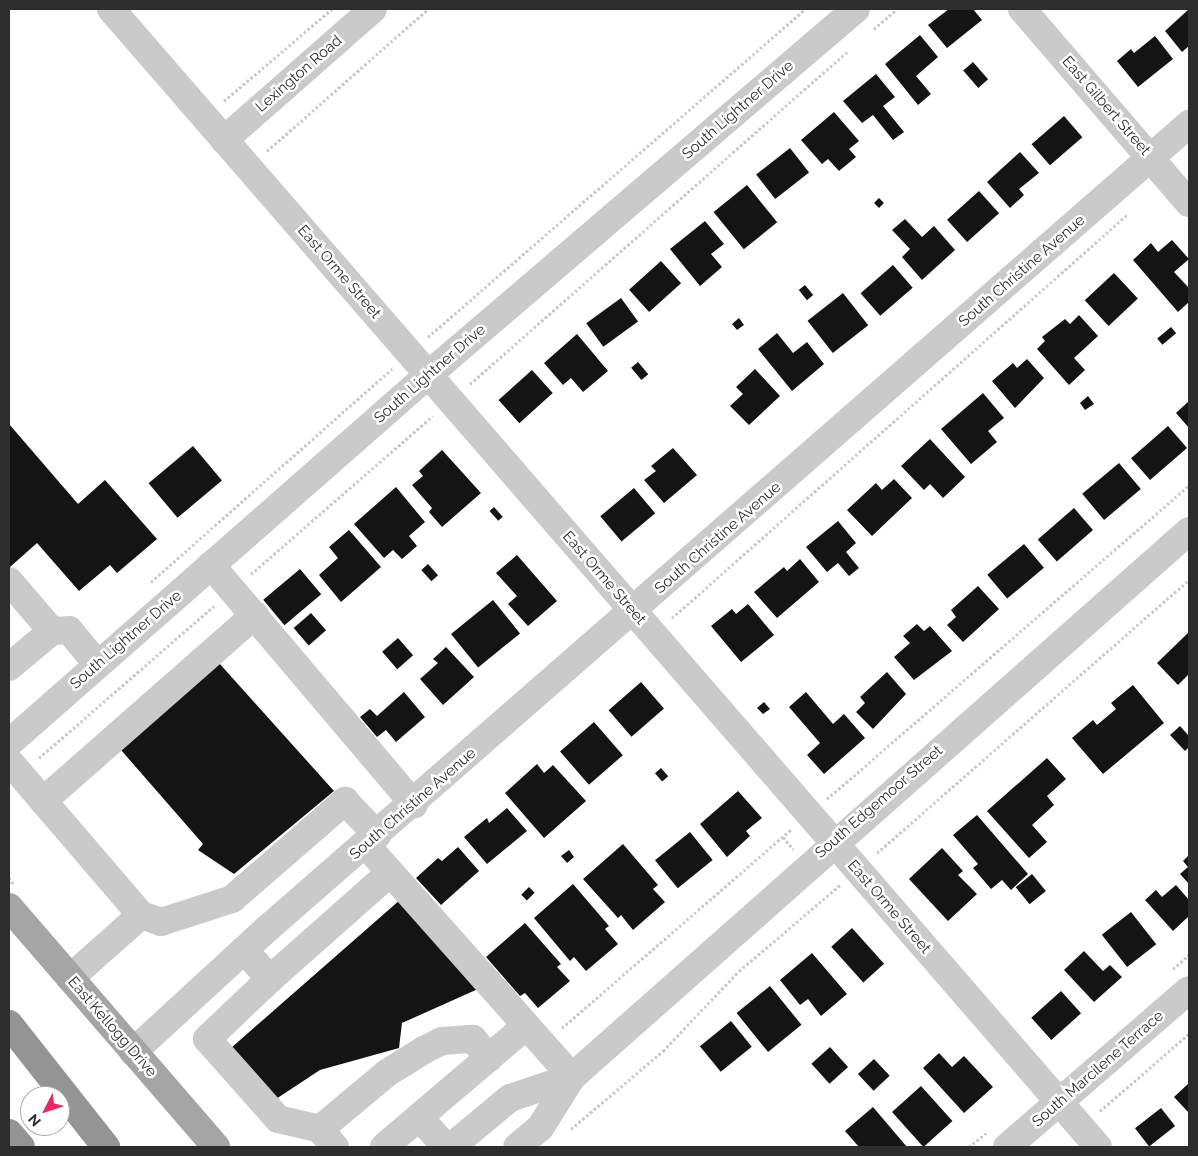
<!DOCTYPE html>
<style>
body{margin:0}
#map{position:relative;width:1198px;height:1156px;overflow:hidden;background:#fff;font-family:Raleway,sans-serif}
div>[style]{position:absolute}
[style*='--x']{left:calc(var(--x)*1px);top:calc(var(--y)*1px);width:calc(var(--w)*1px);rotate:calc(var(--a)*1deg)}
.building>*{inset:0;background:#141414;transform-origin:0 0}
.path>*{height:3px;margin-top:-1.5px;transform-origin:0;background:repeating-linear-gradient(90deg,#cacaca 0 2.5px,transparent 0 5px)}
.minor>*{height:28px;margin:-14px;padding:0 14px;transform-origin:14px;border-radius:14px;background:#cacaca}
.major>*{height:28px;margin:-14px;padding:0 14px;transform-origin:14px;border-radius:14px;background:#a5a5a5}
.highway>*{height:28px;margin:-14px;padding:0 14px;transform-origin:14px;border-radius:14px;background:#949494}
span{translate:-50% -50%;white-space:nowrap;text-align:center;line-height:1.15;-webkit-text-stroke:5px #fff;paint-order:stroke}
.street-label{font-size:15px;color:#2d2d2d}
.frame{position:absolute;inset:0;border:10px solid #2d2d2d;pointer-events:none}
.north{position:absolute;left:20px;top:1086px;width:50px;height:50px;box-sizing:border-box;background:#fff;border:1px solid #ababab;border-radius:50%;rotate:229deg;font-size:14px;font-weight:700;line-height:20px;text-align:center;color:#2d2d2d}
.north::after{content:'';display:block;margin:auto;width:18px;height:22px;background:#eb2961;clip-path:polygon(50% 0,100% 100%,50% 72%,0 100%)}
</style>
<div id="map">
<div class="building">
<i style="clip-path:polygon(949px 9px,973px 9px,982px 20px,947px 48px,928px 25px)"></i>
<i style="clip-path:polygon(1189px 9px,1189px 46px,1182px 52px,1165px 31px)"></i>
<i style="clip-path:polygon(920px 35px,938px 57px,916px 76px,931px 94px,918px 105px,885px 64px)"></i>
<i style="clip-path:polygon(1155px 36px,1173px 59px,1138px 87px,1117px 61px,1131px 49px,1134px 53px)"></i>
<i style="left:973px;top:62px;width:23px;height:13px;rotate:49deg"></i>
<i style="clip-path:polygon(876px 74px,895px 97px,883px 106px,904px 132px,893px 140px,873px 115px,862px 123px,843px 101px)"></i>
<i style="clip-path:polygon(834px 112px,859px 141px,849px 149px,856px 157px,839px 171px,828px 159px,822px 164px,801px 140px)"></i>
<i style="left:1064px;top:116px;width:28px;height:43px;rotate:49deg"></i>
<i style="left:790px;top:148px;width:31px;height:43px;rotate:52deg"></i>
<i style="clip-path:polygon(1020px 152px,1039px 173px,1019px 189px,1024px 195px,1010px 208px,987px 182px)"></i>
<i style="left:747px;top:185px;width:48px;height:43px;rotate:51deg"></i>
<i style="left:979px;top:191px;width:30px;height:43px;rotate:48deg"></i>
<i style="left:879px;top:198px;width:7px;height:7px;rotate:45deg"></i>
<i style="clip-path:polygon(905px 219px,922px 237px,934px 226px,955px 250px,922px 280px,902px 257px,910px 249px,892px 230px)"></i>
<i style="clip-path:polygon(705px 221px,724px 244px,711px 254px,722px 267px,700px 286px,670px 249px)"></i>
<i style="clip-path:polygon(1172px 240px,1189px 259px,1174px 272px,1189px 288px,1189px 302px,1178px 312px,1133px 260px,1151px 243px,1158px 252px)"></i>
<i style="left:661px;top:261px;width:30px;height:43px;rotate:48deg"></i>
<i style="left:893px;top:265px;width:30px;height:43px;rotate:49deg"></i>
<i style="left:1114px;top:273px;width:35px;height:40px;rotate:47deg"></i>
<i style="left:805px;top:285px;width:13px;height:8px;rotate:51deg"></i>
<i style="left:843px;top:293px;width:41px;height:45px;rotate:52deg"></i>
<i style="left:621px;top:298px;width:29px;height:43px;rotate:54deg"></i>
<i style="clip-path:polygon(1079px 315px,1098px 336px,1074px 358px,1085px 370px,1069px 385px,1037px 349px,1045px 341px,1042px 337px,1065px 319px,1070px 324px)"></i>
<i style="clip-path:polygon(739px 318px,744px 325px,737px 330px,732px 324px)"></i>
<i style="left:1171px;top:327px;width:8px;height:18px;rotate:50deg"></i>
<i style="clip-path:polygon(777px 333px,793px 353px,807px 342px,824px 364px,792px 391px,758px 349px)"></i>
<i style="clip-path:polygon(577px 334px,608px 371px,583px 392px,571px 378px,563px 385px,544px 363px)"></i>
<i style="clip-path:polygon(1027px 359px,1044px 378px,1015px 408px,992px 381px,1013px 363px,1017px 368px)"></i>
<i style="left:638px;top:362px;width:16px;height:9px;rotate:50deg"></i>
<i style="clip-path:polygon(755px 369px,780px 396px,749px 425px,730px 406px,743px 394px,736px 387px)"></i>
<i style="left:532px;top:370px;width:31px;height:45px;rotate:48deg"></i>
<i style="clip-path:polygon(983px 393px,1004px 418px,988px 431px,997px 442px,971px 464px,941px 429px)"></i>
<i style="clip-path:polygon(1088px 396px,1094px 404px,1085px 410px,1080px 403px)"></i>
<i style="clip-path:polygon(1189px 401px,1189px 428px,1176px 413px)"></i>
<i style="clip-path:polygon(9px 424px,78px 504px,105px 480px,157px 539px,117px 573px,110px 565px,79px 591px,37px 543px,10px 567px)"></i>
<i style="left:1168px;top:426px;width:29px;height:49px;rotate:49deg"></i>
<i style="clip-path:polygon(930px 439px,965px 477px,943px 498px,930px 484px,924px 490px,901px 466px)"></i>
<i style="left:193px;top:446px;width:45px;height:58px;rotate:50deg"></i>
<i style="clip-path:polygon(673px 448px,697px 475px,664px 503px,644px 480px,656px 471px,651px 466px)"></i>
<i style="clip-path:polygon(442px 450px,481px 493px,442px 527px,429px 512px,432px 508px,412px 485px,423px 476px,419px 471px)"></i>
<i style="left:1119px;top:463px;width:34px;height:48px;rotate:50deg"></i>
<i style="clip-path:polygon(894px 479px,912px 498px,872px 536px,847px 510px,876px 483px,882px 490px)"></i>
<i style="clip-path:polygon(396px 487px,425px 522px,409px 536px,417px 546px,402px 559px,393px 550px,384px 558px,354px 524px)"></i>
<i style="left:634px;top:488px;width:33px;height:44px;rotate:50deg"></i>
<i style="left:494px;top:507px;width:13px;height:6px;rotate:48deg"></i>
<i style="left:1074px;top:508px;width:29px;height:48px;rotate:49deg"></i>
<i style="clip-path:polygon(838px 521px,856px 543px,846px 552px,859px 568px,849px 576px,838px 563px,827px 572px,806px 547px)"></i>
<i style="clip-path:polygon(349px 530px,381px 567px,341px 602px,319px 575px,338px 558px,329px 547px)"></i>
<i style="left:1024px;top:544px;width:31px;height:48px;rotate:50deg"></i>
<i style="clip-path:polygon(517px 555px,557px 601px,528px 626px,508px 604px,517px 596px,496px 573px)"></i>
<i style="clip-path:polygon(800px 559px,819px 582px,777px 618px,754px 592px,784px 567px,787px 571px)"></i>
<i style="left:428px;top:564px;width:15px;height:9px;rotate:48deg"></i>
<i style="left:300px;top:569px;width:33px;height:48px;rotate:50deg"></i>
<i style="clip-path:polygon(978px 586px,999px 609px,963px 642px,947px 625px,956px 617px,951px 610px)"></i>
<i style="left:493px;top:600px;width:43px;height:54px;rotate:51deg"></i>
<i style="clip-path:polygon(748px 604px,774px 635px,741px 662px,711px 626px,732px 609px,736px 614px)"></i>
<i style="left:311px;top:613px;width:23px;height:23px;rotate:49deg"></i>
<i style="clip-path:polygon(917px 624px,924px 631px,930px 626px,952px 651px,914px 680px,894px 657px,910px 643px,903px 636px)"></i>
<i style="clip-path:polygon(1189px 632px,1189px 674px,1178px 685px,1157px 663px)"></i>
<i style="left:398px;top:638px;width:23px;height:21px;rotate:49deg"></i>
<i style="clip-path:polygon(446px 647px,474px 677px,443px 705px,420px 679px,438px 663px,433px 659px)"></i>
<i style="clip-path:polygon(219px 663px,334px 791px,234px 874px,198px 850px,203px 844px,121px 750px)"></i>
<i style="clip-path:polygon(887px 672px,906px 694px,873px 729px,856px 712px,865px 703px,860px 697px)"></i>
<i style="left:641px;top:682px;width:35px;height:43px;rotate:49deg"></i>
<i style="clip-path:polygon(1133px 685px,1164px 723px,1103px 774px,1072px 738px,1093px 720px,1097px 725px,1116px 709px,1111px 703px)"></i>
<i style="clip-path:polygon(404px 692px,425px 717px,396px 742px,386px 730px,377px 737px,360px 717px,370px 709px,377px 716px)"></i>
<i style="clip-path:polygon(806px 692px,833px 724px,844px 714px,865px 738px,824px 774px,807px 755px,820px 743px,789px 707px)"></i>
<i style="clip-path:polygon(764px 702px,770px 709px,763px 714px,757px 708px)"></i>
<i style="left:594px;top:722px;width:44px;height:45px;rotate:49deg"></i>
<i style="clip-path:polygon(1180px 726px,1189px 736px,1189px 747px,1185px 751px,1170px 735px)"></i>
<i style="clip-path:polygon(1047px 758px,1066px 779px,1047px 796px,1054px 805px,1032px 825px,1047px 842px,1029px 858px,987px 811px)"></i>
<i style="clip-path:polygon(537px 764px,544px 773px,553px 765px,586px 801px,544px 838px,505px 793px)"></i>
<i style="left:661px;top:768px;width:11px;height:8px;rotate:49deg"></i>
<i style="clip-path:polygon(738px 791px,762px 818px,746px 831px,750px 836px,727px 857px,700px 824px)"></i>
<i style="clip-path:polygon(507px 808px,527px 831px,487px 864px,464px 837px,487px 818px,489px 823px)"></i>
<i style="clip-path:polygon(977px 815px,1028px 874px,1011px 890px,1002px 880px,991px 889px,973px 868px,978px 864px,953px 835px)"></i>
<i style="left:690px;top:832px;width:36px;height:45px;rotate:51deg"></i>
<i style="clip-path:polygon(623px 844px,658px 885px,653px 889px,665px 902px,633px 930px,621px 915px,618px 918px,583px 879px)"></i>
<i style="clip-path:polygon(458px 847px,479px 871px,441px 905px,416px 878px,438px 858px,442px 861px)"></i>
<i style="clip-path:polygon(942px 848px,963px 871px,958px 875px,977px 894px,948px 921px,909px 879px)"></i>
<i style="clip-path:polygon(569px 850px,574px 857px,567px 863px,561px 856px)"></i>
<i style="clip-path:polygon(1189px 855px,1189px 884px,1180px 874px,1188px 867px,1183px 861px)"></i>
<i style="left:1032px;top:874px;width:22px;height:21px;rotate:51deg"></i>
<i style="clip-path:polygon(573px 884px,609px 926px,605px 929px,618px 944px,586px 971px,574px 957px,570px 961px,534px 918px)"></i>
<i style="clip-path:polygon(1176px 885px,1189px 900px,1189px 916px,1173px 931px,1145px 900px,1156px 890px,1162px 897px)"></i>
<i style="left:529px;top:887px;width:8px;height:11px;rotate:45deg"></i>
<i style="clip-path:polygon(401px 899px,478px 989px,402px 1023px,399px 1048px,320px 1070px,276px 1099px,231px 1048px)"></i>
<i style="left:1131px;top:912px;width:41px;height:37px;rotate:52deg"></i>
<i style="clip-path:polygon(525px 923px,561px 964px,557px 967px,570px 981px,538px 1008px,525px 993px,520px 996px,486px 957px)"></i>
<i style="left:852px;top:928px;width:48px;height:28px;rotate:48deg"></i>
<i style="clip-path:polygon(1084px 951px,1103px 971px,1110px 965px,1122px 977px,1094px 1002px,1064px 970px)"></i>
<i style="clip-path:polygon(812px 953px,847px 994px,821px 1016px,808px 999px,800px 1005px,780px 980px)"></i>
<i style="left:770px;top:986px;width:50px;height:43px;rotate:51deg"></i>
<i style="left:1061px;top:991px;width:30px;height:40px;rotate:48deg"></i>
<i style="left:731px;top:1021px;width:33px;height:40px;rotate:51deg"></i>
<i style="left:830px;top:1047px;width:27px;height:25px;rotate:48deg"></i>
<i style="clip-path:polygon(939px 1053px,952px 1067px,964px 1056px,993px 1087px,964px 1113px,923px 1068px)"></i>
<i style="left:874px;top:1059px;width:23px;height:22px;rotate:47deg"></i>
<i style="clip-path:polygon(1189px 1083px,1189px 1113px,1174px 1097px)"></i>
<i style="left:921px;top:1086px;width:47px;height:39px;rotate:48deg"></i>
<i style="clip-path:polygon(873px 1107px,907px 1147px,859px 1147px,845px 1131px)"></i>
<i style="left:1161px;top:1108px;width:23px;height:33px;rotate:52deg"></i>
</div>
<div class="path">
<i style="--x:874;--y:29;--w:30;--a:-41"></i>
<i style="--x:224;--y:101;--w:142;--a:-40.4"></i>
<i style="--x:267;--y:151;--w:215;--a:-41.4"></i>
<i style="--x:428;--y:337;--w:500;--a:-41"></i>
<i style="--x:470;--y:384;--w:504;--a:-41.38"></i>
<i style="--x:251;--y:574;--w:241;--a:-41"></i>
<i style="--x:151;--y:582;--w:322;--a:-41.5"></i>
<i style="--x:672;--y:618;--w:609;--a:-41.54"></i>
<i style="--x:39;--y:758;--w:232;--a:-41"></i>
<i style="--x:827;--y:799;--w:479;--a:-40.9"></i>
<i style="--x:783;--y:837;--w:16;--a:50"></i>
<i style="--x:877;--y:853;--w:415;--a:-41.2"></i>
<i style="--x:9;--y:877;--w:8;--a:60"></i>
<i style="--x:1173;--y:969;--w:21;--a:-41"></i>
<i style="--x:562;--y:1028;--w:304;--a:-40.9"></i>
<i style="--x:1100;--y:1111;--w:118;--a:-40.9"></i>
<i style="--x:571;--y:1129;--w:121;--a:-40.3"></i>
<i style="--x:663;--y:1051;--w:110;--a:-46.5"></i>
<i style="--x:739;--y:971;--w:133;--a:-40.4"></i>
<i style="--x:969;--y:1147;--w:22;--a:-39"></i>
</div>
<div class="minor">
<i style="--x:111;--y:9;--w:1506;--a:49.06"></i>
<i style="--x:1022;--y:9;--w:256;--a:49.3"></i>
<i style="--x:224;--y:140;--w:198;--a:-41.3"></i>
<i style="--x:211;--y:565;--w:314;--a:49.7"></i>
<i style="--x:9;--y:581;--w:66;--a:49.3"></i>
<i style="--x:9;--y:667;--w:56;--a:-39.9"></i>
<i style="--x:52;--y:631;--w:17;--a:-3"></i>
<i style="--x:69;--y:630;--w:45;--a:50.4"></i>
<i style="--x:9;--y:743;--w:558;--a:-41.29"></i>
<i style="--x:428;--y:375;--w:563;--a:-40.54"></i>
<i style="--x:9;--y:761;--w:203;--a:49.4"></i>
<i style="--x:141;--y:915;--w:95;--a:138.4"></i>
<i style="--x:43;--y:801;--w:282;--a:-41.3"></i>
<i style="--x:366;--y:845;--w:310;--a:48.4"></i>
<i style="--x:141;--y:915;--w:21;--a:19"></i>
<i style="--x:161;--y:922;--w:75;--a:-17.9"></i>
<i style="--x:232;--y:899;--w:150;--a:-40.9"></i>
<i style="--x:345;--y:801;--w:47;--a:46.7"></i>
<i style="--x:244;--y:950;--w:39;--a:48"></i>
<i style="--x:270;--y:979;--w:87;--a:136.4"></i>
<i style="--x:207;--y:1039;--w:107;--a:48.4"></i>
<i style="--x:278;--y:1119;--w:43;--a:13.4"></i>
<i style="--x:270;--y:979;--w:160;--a:-41.5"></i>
<i style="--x:133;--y:1052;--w:183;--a:-42.6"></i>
<i style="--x:268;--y:928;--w:1223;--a:-41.12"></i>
<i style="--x:335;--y:1147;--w:23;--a:-130"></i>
<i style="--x:320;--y:1129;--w:87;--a:-39.9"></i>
<i style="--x:387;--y:1073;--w:44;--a:-31.9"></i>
<i style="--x:424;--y:1050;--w:20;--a:-27"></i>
<i style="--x:442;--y:1041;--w:31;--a:-4"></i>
<i style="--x:473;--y:1039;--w:25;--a:50"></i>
<i style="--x:384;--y:1147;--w:46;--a:-40.6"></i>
<i style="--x:446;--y:1147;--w:40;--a:-132"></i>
<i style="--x:419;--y:1117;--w:140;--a:-40.4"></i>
<i style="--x:451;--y:1147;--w:77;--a:-39.7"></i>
<i style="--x:510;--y:1098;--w:65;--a:-18.7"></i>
<i style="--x:517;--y:1147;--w:30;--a:-40"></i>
<i style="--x:540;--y:1128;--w:60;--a:-57.9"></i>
<i style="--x:572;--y:1077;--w:824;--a:-41.51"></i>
<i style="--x:1007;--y:1147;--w:240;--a:-40.8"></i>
</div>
<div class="major">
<i style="--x:9;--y:907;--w:317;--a:49.2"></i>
</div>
<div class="highway">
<i style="--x:9;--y:1024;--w:157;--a:51.7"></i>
<i style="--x:9;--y:1133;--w:18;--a:49"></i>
</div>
<div class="street-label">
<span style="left:299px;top:74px;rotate:-41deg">Lexington Road</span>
<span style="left:1106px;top:106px;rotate:49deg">East Gilbert Street</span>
<span style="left:738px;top:110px;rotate:-41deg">South Lightner Drive</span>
<span style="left:1022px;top:271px;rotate:-41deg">South Christine Avenue</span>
<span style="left:339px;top:272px;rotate:49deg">East Orme Street</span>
<span style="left:430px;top:374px;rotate:-41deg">South Lightner Drive</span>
<span style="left:718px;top:538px;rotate:-41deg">South Christine Avenue</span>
<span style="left:604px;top:578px;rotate:49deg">East Orme Street</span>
<span style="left:126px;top:640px;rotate:-41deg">South Lightner Drive</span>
<span style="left:879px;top:802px;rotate:-41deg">South Edgemoor Street</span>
<span style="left:413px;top:804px;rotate:-41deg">South Christine Avenue</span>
<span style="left:889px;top:907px;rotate:49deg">East Orme Street</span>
<span style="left:112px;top:1027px;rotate:49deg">East Kellogg Drive</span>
<span style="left:1098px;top:1069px;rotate:-41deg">South Marcilene Terrace</span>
</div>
<div class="frame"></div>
<div class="north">N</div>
</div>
